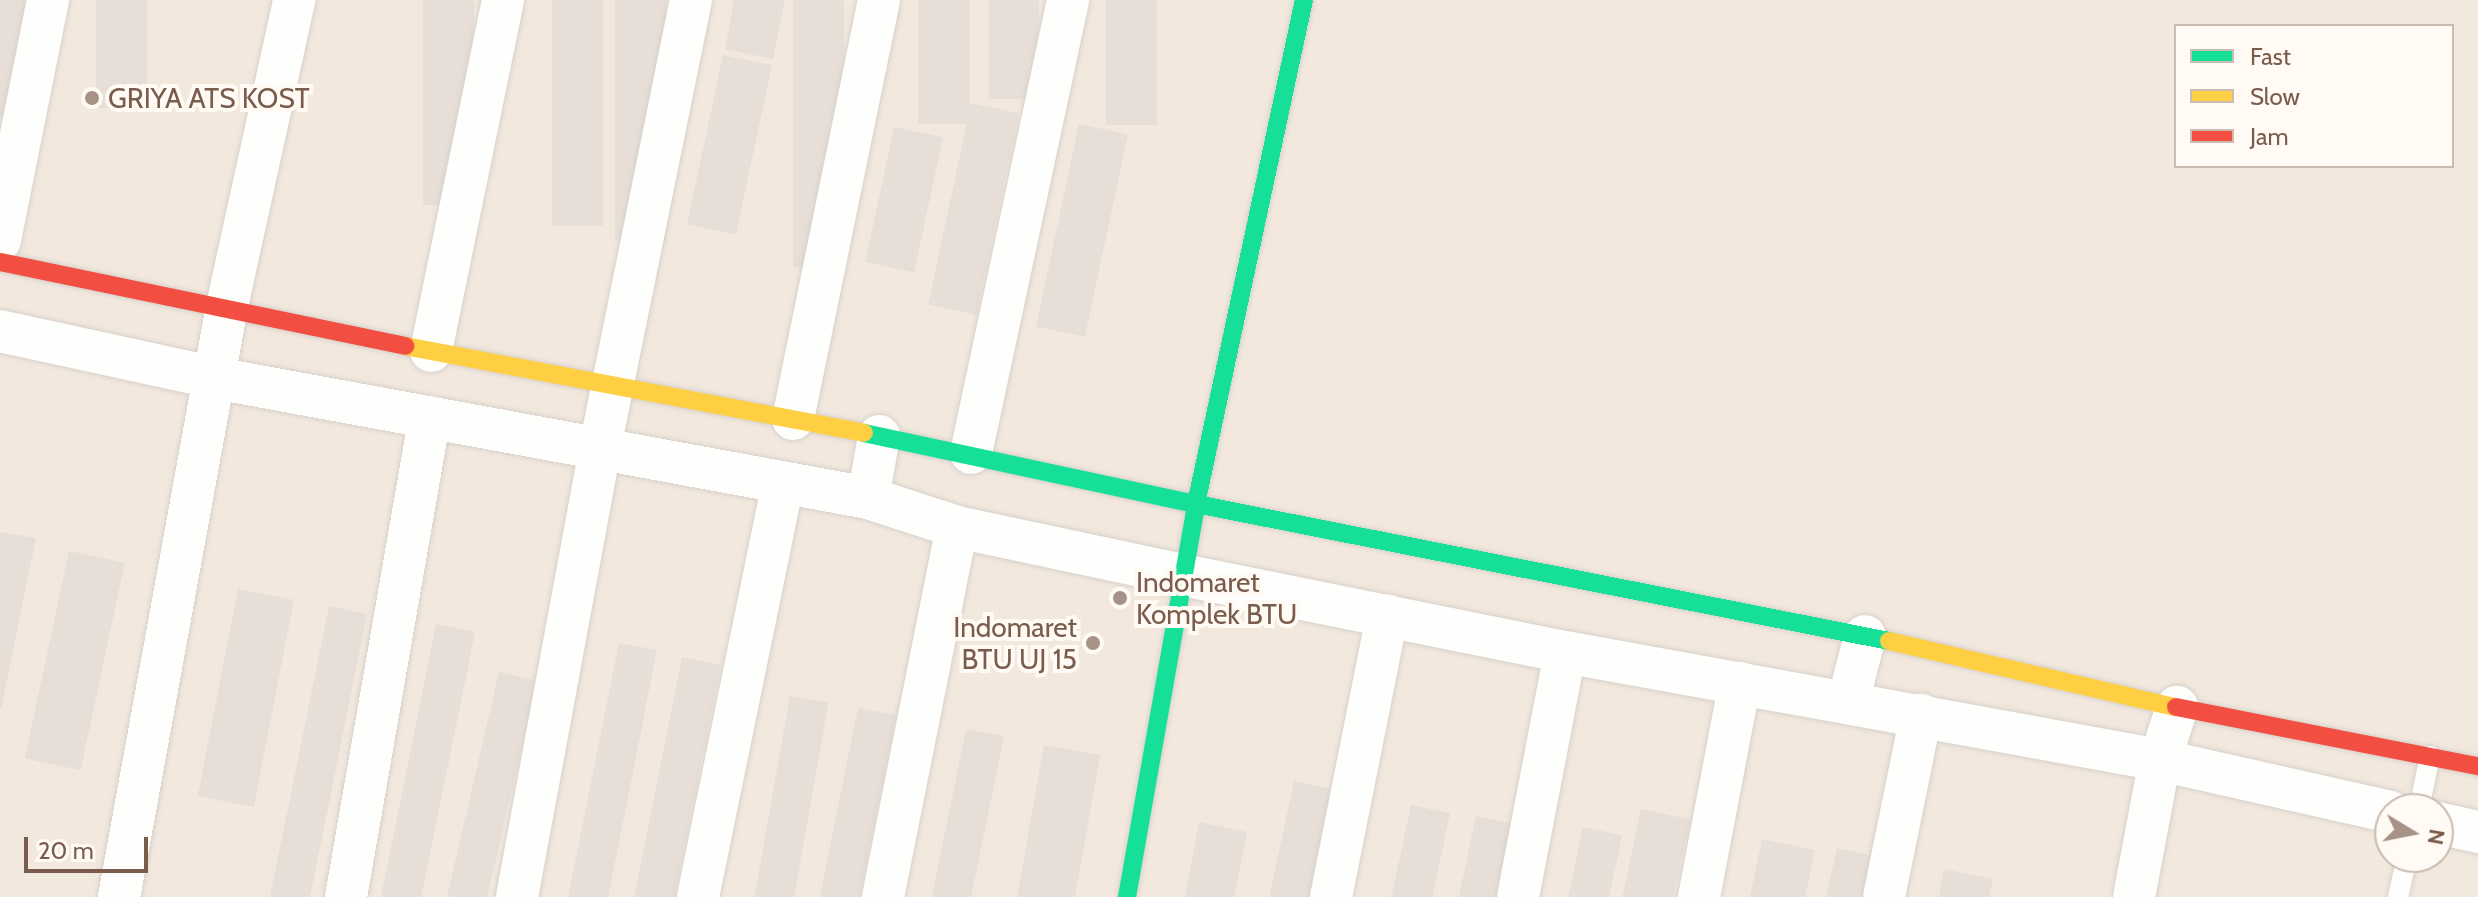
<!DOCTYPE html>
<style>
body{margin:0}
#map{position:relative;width:2478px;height:897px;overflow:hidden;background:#f9f5f0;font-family:Cabin,sans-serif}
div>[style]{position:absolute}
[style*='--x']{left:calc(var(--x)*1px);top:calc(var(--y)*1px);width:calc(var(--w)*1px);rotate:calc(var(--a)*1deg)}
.residential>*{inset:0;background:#f2e8de}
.building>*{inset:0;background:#e6ded7;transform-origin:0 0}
.roads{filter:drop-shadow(0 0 2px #d7d1cb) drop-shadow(0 0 2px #d7d1cb)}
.lane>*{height:20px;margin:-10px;padding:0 10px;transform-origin:10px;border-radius:10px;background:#fefefd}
.street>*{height:42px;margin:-21px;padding:0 21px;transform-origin:21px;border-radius:21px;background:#fefefd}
.fast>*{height:18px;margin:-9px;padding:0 9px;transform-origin:9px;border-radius:9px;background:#16e098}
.slow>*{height:18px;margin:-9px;padding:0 9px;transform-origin:9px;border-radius:9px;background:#ffcf43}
.jam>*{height:18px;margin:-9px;padding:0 9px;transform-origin:9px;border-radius:9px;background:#f24e42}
.dots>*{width:22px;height:22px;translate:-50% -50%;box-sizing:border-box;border:4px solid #fffaf3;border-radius:50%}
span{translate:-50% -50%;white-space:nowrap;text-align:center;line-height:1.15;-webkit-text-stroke:8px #fffaf3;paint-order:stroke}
.poi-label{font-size:28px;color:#7a5c4d}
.left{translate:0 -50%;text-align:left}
.right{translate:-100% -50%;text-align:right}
.legend{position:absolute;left:2174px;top:24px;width:280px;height:144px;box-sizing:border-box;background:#fffaf3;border:2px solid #cabbb1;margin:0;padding:10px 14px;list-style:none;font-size:24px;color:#7a5c4d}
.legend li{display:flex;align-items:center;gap:16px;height:40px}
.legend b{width:40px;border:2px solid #cabbb1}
.north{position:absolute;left:2374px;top:793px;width:80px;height:80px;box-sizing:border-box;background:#fffaf3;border:2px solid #cabbb1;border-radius:50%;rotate:100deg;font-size:22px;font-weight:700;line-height:32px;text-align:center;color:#7a5c4d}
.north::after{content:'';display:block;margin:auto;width:28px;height:36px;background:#a69286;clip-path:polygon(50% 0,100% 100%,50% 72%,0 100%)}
.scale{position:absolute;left:24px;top:837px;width:124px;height:36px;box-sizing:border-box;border:4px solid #7a5c4d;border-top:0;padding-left:10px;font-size:24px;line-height:28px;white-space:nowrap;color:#7a5c4d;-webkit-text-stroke:6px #fffaf3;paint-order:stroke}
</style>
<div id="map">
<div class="residential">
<i style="clip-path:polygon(evenodd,0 0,2478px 0,2478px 897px,0 897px,0 0,2176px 26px,2452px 26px,2452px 166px,2176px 166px,2176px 26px,0 0,2390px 809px,2438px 809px,2438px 857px,2390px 857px,2390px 809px)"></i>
</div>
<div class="building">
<i style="clip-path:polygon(0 0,32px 0,10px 119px,0 118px)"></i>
<i style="left:96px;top:0;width:51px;height:108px"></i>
<i style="left:423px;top:0;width:51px;height:205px"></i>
<i style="left:552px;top:0;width:51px;height:226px"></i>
<i style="left:615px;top:0;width:51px;height:240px"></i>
<i style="clip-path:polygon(734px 0,785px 0,773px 59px,725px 49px)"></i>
<i style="left:793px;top:0;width:51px;height:267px"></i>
<i style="left:918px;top:0;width:52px;height:124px"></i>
<i style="left:989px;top:0;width:50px;height:99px"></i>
<i style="left:1106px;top:0;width:51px;height:125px"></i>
<i style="left:723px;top:55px;width:50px;height:173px;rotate:12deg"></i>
<i style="left:971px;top:103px;width:49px;height:206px;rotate:12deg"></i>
<i style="left:1079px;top:124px;width:50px;height:207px;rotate:12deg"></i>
<i style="left:894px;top:127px;width:50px;height:138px;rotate:12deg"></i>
<i style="clip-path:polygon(0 532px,36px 538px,1px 709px,0 709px)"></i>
<i style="left:69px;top:551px;width:57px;height:212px;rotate:12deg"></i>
<i style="left:238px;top:589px;width:57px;height:211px;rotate:11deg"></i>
<i style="clip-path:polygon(329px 606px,367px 614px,328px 808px,310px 897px,270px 897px)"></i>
<i style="clip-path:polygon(436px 624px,475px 632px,468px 668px,421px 897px,381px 897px)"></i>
<i style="clip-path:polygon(619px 643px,657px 650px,631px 782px,608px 897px,568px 897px)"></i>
<i style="clip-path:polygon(682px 657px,721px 665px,715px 694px,674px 897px,634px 897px)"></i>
<i style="left:499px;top:672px;width:39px;height:230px;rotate:13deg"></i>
<i style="left:790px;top:696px;width:39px;height:205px;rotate:10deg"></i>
<i style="clip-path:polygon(858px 708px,896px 715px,890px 746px,859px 897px,820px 897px)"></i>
<i style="clip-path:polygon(966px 729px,1004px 736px,984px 834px,971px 897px,932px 897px)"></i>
<i style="left:1044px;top:745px;width:57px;height:155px;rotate:10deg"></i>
<i style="left:1294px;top:781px;width:40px;height:118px;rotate:12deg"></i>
<i style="left:1411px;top:805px;width:40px;height:94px;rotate:12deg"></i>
<i style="left:1641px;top:809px;width:50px;height:90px;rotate:12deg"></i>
<i style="left:1476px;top:816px;width:40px;height:83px;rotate:12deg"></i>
<i style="clip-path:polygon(1199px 822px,1247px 832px,1234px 897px,1185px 897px)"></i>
<i style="left:1583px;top:827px;width:40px;height:71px;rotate:12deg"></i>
<i style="clip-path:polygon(1762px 839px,1815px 850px,1805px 897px,1750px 897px)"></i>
<i style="clip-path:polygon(1837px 848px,1886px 859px,1878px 897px,1826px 897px)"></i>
<i style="clip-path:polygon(1944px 869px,1993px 879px,1989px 897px,1939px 897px)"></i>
</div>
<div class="roads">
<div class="lane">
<i style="--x:2419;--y:809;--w:54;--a:-78.3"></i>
<i style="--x:2398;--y:897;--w:41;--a:-77.3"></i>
</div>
<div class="street">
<i style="--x:0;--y:240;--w:245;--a:-78.7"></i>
<i style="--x:0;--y:331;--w:220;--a:12.3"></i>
<i style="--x:215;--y:378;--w:664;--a:10.41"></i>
<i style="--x:868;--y:498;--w:94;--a:18"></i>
<i style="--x:957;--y:527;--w:231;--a:12"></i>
<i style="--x:1183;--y:575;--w:390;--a:11.4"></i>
<i style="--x:1565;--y:652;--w:605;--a:10.29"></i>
<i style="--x:2160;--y:760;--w:236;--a:12.7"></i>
<i style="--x:431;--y:351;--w:358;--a:-78.4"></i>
<i style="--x:793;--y:419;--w:428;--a:-78.4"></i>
<i style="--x:971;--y:453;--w:463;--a:-77.9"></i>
<i style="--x:868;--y:498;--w:63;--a:-79.9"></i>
<i style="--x:1848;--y:702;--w:68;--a:-75.6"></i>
<i style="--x:2438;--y:823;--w:41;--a:12.7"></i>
<i style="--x:119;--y:897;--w:601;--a:-79.64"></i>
<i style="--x:227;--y:306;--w:313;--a:-77.6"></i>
<i style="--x:346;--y:897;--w:487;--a:-80.1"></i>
<i style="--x:517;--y:897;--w:458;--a:-79.5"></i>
<i style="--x:600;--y:447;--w:456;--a:-78.5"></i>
<i style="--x:698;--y:897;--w:423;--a:-78.4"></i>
<i style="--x:883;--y:897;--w:377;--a:-78.7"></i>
<i style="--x:1331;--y:897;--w:287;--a:-78.7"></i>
<i style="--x:1518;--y:897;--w:249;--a:-79.1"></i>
<i style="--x:1699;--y:897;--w:218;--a:-79.2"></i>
<i style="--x:1884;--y:897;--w:186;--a:-78.5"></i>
<i style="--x:2134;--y:897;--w:139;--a:-79.3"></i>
<i style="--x:2160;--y:760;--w:56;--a:-72.2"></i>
</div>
<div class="fast">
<i style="--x:864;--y:433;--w:340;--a:12.1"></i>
<i style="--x:1196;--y:504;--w:706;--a:11.18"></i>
<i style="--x:1127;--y:897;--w:399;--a:-80"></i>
<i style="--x:1196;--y:504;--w:515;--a:-77.91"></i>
</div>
<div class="slow">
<i style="--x:405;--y:346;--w:467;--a:10.7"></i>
<i style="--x:1889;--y:641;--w:294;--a:13"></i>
</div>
<div class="jam">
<i style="--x:0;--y:262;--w:414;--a:11.7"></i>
<i style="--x:2176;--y:707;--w:308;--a:11.1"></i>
</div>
</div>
<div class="dots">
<i style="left:92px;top:98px;background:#a69286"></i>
<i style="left:1120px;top:598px;background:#a69286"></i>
<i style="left:1093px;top:643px;background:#a69286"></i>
</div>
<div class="poi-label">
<span class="left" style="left:108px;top:98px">GRIYA ATS KOST</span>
<span class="left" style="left:1136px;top:598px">Indomaret<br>Komplek BTU</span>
<span class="right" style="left:1077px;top:643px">Indomaret<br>BTU UJ 15</span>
</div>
<ul class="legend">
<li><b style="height:10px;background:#16e098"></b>Fast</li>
<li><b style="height:10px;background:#ffcf43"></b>Slow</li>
<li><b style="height:10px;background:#f24e42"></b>Jam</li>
</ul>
<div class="north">N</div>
<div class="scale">20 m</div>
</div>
